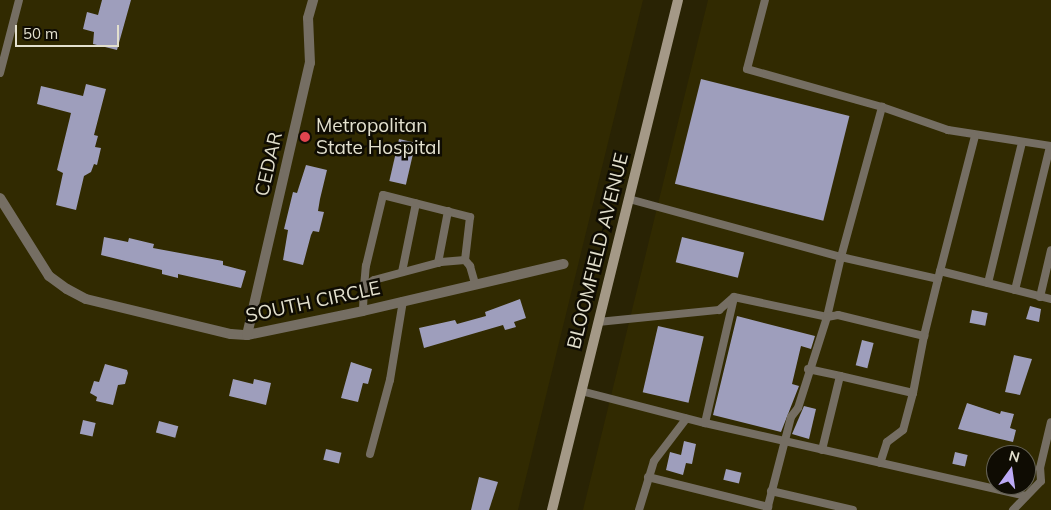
<!DOCTYPE html>
<style>
body{margin:0}
#map{position:relative;width:1051px;height:510px;overflow:hidden;background:#292304;font-family:Mulish,sans-serif}
div>[style]{position:absolute}
[style*='--x']{left:calc(var(--x)*1px);top:calc(var(--y)*1px);width:calc(var(--w)*1px);rotate:calc(var(--a)*1deg)}
.built>*{inset:0;background:#312a01}
.building>*{inset:0;background:#9e9ebc;transform-origin:0 0}
.lane>*{height:8px;margin:-4px;padding:0 4px;transform-origin:4px;border-radius:4px;background:#756e63}
.street>*{height:10px;margin:-5px;padding:0 5px;transform-origin:5px;border-radius:5px;background:#756e63}
.secondary>*{height:10px;margin:-5px;padding:0 5px;transform-origin:5px;border-radius:5px;background:#a49987}
.dots>*{width:14px;height:14px;translate:-50% -50%;box-sizing:border-box;border:2px solid #0f0c03;border-radius:50%}
span{translate:-50% -50%;white-space:nowrap;text-align:center;line-height:1.15;-webkit-text-stroke:5px #0f0c03;paint-order:stroke}
.poi-label{font-size:19px;color:#e3e0ce}
.left{translate:0 -50%;text-align:left}
.street-label{font-size:19px;color:#e3e0ce}
.north{position:absolute;left:986px;top:445px;width:50px;height:50px;box-sizing:border-box;background:#0f0c03;border:1px solid #646154;border-radius:50%;rotate:14deg;font-size:14px;font-weight:700;line-height:20px;text-align:center;color:#e3e0ce}
.north::after{content:'';display:block;margin:auto;width:18px;height:22px;background:#bcaaf5;clip-path:polygon(50% 0,100% 100%,50% 72%,0 100%)}
.scale{position:absolute;left:15px;top:25px;width:104px;height:22px;box-sizing:border-box;border:2px solid #e3e0ce;border-top:0;padding-left:6px;font-size:15px;line-height:18px;white-space:nowrap;color:#e3e0ce;-webkit-text-stroke:4px #0f0c03;paint-order:stroke}
</style>
<div id="map">
<div class="built">
<i style="clip-path:polygon(0 0,643px 0,518px 510px,0 510px)"></i>
<i style="clip-path:polygon(evenodd,708px 0,1051px 0,1051px 510px,583px 510px,708px 0,996px 455px,1026px 455px,1026px 485px,996px 485px,996px 455px)"></i>
</div>
<div class="building">
<i style="clip-path:polygon(102px 0,131px 0,117px 50px,93px 44px,94px 32px,83px 29px,87px 12px,98px 15px)"></i>
<i style="left:701px;top:79px;width:153px;height:108px;rotate:14deg"></i>
<i style="clip-path:polygon(86px 84px,106px 89px,94px 135px,98px 136px,95px 147px,101px 148px,97px 165px,94px 164px,91px 172px,84px 176px,76px 210px,56px 205px,63px 173px,57px 170px,71px 113px,37px 104px,41px 86px,83px 96px)"></i>
<i style="left:399px;top:139px;width:17px;height:43px;rotate:13deg"></i>
<i style="clip-path:polygon(306px 165px,327px 170px,320px 199px,318px 211px,324px 212px,319px 232px,313px 231px,311px 235px,303px 265px,283px 260px,288px 230px,284px 229px,293px 192px,297px 193px)"></i>
<i style="clip-path:polygon(104px 237px,128px 242px,129px 238px,154px 244px,153px 248px,223px 261px,223px 265px,246px 271px,241px 288px,178px 274px,178px 278px,162px 274px,162px 270px,101px 255px)"></i>
<i style="left:682px;top:237px;width:64px;height:26px;rotate:14deg"></i>
<i style="clip-path:polygon(520px 299px,526px 318px,514px 322px,516px 327px,505px 330px,503px 325px,424px 348px,419px 328px,455px 320px,457px 324px,486px 316px,485px 312px)"></i>
<i style="clip-path:polygon(1030px 306px,1041px 309px,1039px 322px,1026px 319px)"></i>
<i style="left:972px;top:310px;width:16px;height:13px;rotate:11deg"></i>
<i style="clip-path:polygon(737px 316px,815px 336px,811px 349px,801px 346px,792px 384px,799px 386px,781px 432px,713px 415px)"></i>
<i style="left:658px;top:326px;width:47px;height:68px;rotate:13deg"></i>
<i style="left:862px;top:340px;width:12px;height:26px;rotate:14deg"></i>
<i style="clip-path:polygon(1014px 355px,1032px 359px,1020px 395px,1005px 392px)"></i>
<i style="clip-path:polygon(351px 362px,372px 369px,368px 384px,363px 383px,358px 402px,341px 398px)"></i>
<i style="clip-path:polygon(105px 364px,127px 370px,128px 373px,125px 384px,118px 385px,113px 405px,96px 401px,97px 397px,90px 393px,94px 381px,99px 382px)"></i>
<i style="clip-path:polygon(233px 379px,253px 384px,254px 379px,271px 383px,266px 405px,229px 396px)"></i>
<i style="clip-path:polygon(967px 403px,1000px 414px,1001px 411px,1014px 414px,1010px 428px,1016px 430px,1013px 442px,958px 429px)"></i>
<i style="clip-path:polygon(804px 406px,816px 409px,809px 439px,792px 434px)"></i>
<i style="left:83px;top:420px;width:13px;height:14px;rotate:13deg"></i>
<i style="left:159px;top:421px;width:20px;height:12px;rotate:15deg"></i>
<i style="clip-path:polygon(684px 441px,696px 444px,692px 464px,686px 463px,683px 475px,666px 470px,670px 452px,681px 455px)"></i>
<i style="left:326px;top:449px;width:16px;height:11px;rotate:14deg"></i>
<i style="left:955px;top:452px;width:13px;height:12px;rotate:13deg"></i>
<i style="left:726px;top:469px;width:16px;height:11px;rotate:14deg"></i>
<i style="clip-path:polygon(479px 477px,498px 482px,489px 510px,471px 510px)"></i>
</div>
<div class="lane">
<i style="--x:0;--y:73;--w:75;--a:-75.4"></i>
<i style="--x:882;--y:107;--w:70;--a:19.2"></i>
<i style="--x:948;--y:130;--w:104;--a:8.8"></i>
<i style="--x:629;--y:199;--w:220;--a:15.3"></i>
<i style="--x:841;--y:257;--w:156;--a:-74.7"></i>
<i style="--x:882;--y:107;--w:140;--a:-164.3"></i>
<i style="--x:747;--y:69;--w:71;--a:-75.4"></i>
<i style="--x:438;--y:263;--w:53;--a:-79.1"></i>
<i style="--x:940;--y:271;--w:114;--a:14.2"></i>
<i style="--x:402;--y:272;--w:70;--a:-78.5"></i>
<i style="--x:938;--y:279;--w:148;--a:-75.5"></i>
<i style="--x:988;--y:283;--w:145;--a:-76.4"></i>
<i style="--x:364;--y:287;--w:21;--a:-85"></i>
<i style="--x:366;--y:266;--w:73;--a:-76.5"></i>
<i style="--x:383;--y:195;--w:90;--a:14.2"></i>
<i style="--x:470;--y:217;--w:43;--a:96.6"></i>
<i style="--x:1015;--y:290;--w:148;--a:-76.3"></i>
<i style="--x:1040;--y:297;--w:48;--a:-76.8"></i>
<i style="--x:363;--y:311;--w:24;--a:-88"></i>
<i style="--x:364;--y:287;--w:12;--a:-35"></i>
<i style="--x:374;--y:280;--w:69;--a:-15"></i>
<i style="--x:441;--y:262;--w:24;--a:-5"></i>
<i style="--x:465;--y:260;--w:8;--a:50"></i>
<i style="--x:470;--y:266;--w:19;--a:74"></i>
<i style="--x:598;--y:322;--w:122;--a:-5.7"></i>
<i style="--x:719;--y:310;--w:20;--a:-41"></i>
<i style="--x:734;--y:297;--w:95;--a:12.1"></i>
<i style="--x:827;--y:317;--w:62;--a:-76.9"></i>
<i style="--x:841;--y:257;--w:99;--a:12.8"></i>
<i style="--x:938;--y:279;--w:59;--a:103.8"></i>
<i style="--x:808;--y:369;--w:33;--a:12"></i>
<i style="--x:840;--y:376;--w:76;--a:103.7"></i>
<i style="--x:840;--y:376;--w:75;--a:13.1"></i>
<i style="--x:913;--y:393;--w:38;--a:105"></i>
<i style="--x:903;--y:430;--w:20;--a:143"></i>
<i style="--x:887;--y:442;--w:22;--a:108"></i>
<i style="--x:581;--y:391;--w:128;--a:14.5"></i>
<i style="--x:705;--y:423;--w:129;--a:-77"></i>
<i style="--x:705;--y:423;--w:329;--a:12.8"></i>
<i style="--x:370;--y:454;--w:77;--a:-74.9"></i>
<i style="--x:390;--y:380;--w:80;--a:-80.7"></i>
<i style="--x:648;--y:477;--w:124;--a:14"></i>
<i style="--x:771;--y:491;--w:84;--a:13"></i>
<i style="--x:639;--y:510;--w:51;--a:-73"></i>
<i style="--x:654;--y:461;--w:53;--a:-52.7"></i>
<i style="--x:767;--y:510;--w:96;--a:-75.5"></i>
<i style="--x:791;--y:417;--w:11;--a:-52"></i>
<i style="--x:798;--y:408;--w:96;--a:-72.3"></i>
<i style="--x:827;--y:317;--w:11;--a:-10"></i>
<i style="--x:838;--y:315;--w:89;--a:13.7"></i>
<i style="--x:924;--y:336;--w:58;--a:100.9"></i>
<i style="--x:1013;--y:510;--w:40;--a:-46"></i>
<i style="--x:1041;--y:481;--w:13;--a:-94"></i>
<i style="--x:1040;--y:468;--w:47;--a:-76.6"></i>
</div>
<div class="street">
<i style="--x:0;--y:198;--w:92;--a:57.9"></i>
<i style="--x:49;--y:276;--w:22;--a:36"></i>
<i style="--x:67;--y:289;--w:21;--a:28"></i>
<i style="--x:86;--y:299;--w:149;--a:13.6"></i>
<i style="--x:231;--y:334;--w:16;--a:4"></i>
<i style="--x:247;--y:335;--w:118;--a:-11.7"></i>
<i style="--x:363;--y:311;--w:206;--a:-13.2"></i>
<i style="--x:247;--y:335;--w:279;--a:-77"></i>
<i style="--x:310;--y:63;--w:45;--a:-92.5"></i>
<i style="--x:308;--y:18;--w:19;--a:-74"></i>
</div>
<div class="secondary">
<i style="--x:552;--y:510;--w:525;--a:-76.12"></i>
</div>
<div class="dots">
<i style="left:305px;top:137px;background:#e0444e"></i>
</div>
<div class="poi-label">
<span class="left" style="left:316px;top:137px">Metropolitan<br>State Hospital</span>
</div>
<div class="street-label">
<span style="left:269px;top:164px;rotate:-77deg">CEDAR</span>
<span style="left:598px;top:251px;rotate:-76deg">BLOOMFIELD AVENUE</span>
<span style="left:313px;top:302px;rotate:-12deg">SOUTH CIRCLE</span>
</div>
<div class="north">N</div>
<div class="scale">50 m</div>
</div>
